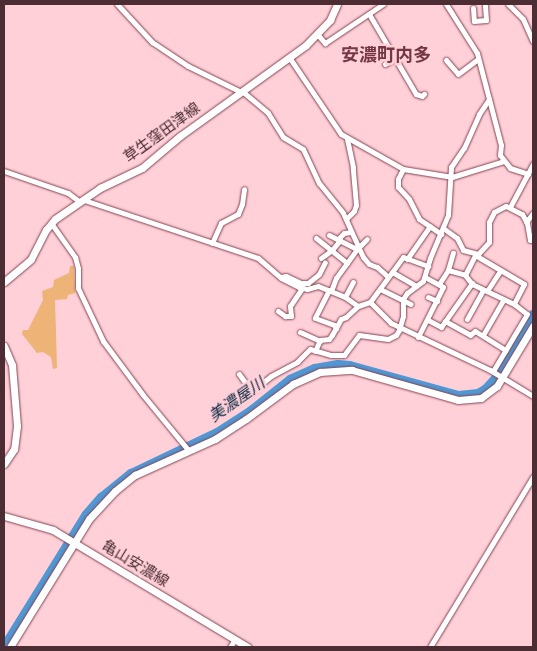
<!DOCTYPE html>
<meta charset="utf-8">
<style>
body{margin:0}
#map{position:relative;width:537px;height:651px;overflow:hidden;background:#ffd0d8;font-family:"DM Sans","Noto Sans JP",sans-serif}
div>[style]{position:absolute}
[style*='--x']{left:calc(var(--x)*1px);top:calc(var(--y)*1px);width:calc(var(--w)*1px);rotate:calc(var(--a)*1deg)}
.green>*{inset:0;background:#edb377}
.river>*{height:8px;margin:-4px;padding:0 4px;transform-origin:4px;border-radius:4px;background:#5197d3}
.roads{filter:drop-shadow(0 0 1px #834352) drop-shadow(0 0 1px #834352)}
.street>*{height:5px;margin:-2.5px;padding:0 2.5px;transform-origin:2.5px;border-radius:2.5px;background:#fff}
.secondary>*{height:7px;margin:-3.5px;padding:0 3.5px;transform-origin:3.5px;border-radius:3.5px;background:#fff}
span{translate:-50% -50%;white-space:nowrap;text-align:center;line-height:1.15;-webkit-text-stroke:5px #ffd0d8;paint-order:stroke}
.street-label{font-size:15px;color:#4b2d33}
.water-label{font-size:16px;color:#0e2c45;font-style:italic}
.quarter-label{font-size:18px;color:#743644;font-weight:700}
.frame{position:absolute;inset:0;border:5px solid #4b2d33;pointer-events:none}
</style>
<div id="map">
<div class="green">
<i style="clip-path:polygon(70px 266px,74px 266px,75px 293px,68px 295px,67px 299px,55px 300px,57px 368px,53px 369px,51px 357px,43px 352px,37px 353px,22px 334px,23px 330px,28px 330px,43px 300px,42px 291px,53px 287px,54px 280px,69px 273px)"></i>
</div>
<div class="river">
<i style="--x:4;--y:646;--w:155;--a:-58.2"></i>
<i style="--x:86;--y:514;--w:23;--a:-49"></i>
<i style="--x:101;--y:497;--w:38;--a:-39"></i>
<i style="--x:131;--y:473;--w:95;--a:-25.5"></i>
<i style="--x:217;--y:432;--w:40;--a:-32.9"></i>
<i style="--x:251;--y:410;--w:50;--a:-38.5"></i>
<i style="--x:290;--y:379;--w:27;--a:-24"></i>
<i style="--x:315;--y:368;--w:23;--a:-10"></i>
<i style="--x:338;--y:364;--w:12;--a:5"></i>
<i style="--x:350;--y:365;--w:113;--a:15.4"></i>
<i style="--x:459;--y:395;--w:19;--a:-6"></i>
<i style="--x:478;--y:393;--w:8;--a:-30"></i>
<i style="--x:485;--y:389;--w:16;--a:-47"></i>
<i style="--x:496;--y:377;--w:73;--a:-59.6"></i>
</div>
<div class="roads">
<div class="street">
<i style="--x:117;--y:4;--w:52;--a:47.4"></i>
<i style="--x:152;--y:42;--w:43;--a:33.7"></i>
<i style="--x:188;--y:66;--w:59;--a:26.1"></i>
<i style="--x:446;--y:4;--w:58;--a:57.7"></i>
<i style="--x:477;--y:53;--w:95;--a:75.4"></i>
<i style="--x:501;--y:145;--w:10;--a:96"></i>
<i style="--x:500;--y:155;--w:16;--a:52"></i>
<i style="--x:510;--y:168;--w:19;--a:18"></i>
<i style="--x:508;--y:4;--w:21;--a:45"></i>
<i style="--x:523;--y:19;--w:24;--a:66"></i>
<i style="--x:473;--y:8;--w:13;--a:86"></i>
<i style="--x:474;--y:21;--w:12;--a:-5"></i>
<i style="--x:486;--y:20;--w:16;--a:-94"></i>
<i style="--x:369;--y:14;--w:93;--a:59.6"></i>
<i style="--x:416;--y:94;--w:6;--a:18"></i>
<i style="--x:422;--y:96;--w:3;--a:-45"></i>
<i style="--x:318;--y:35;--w:11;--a:49"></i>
<i style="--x:325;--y:43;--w:70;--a:-33.9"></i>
<i style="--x:289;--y:57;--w:93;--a:56"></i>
<i style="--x:341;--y:134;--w:71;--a:29.4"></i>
<i style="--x:403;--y:169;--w:50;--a:9.3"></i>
<i style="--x:452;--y:177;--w:54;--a:-17.1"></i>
<i style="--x:446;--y:60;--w:18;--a:49"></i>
<i style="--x:458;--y:74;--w:25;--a:-37"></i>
<i style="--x:385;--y:64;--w:12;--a:-31"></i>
<i style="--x:242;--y:91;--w:34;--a:40"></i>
<i style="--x:268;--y:113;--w:28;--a:58"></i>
<i style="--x:283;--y:137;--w:23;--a:31"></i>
<i style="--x:303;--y:149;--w:38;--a:65"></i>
<i style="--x:319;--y:183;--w:38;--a:51"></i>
<i style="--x:343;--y:213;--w:48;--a:65.6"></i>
<i style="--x:363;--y:257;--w:9;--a:49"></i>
<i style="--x:369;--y:264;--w:9;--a:21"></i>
<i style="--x:377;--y:267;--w:13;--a:42"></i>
<i style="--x:403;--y:169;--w:11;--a:117"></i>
<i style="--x:398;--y:179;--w:8;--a:90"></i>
<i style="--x:398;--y:187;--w:16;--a:47"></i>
<i style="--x:409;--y:199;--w:22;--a:63"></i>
<i style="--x:419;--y:219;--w:27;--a:34"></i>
<i style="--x:4;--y:171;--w:68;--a:19"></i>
<i style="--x:68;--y:193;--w:15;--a:37"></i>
<i style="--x:84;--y:200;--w:183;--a:18.4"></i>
<i style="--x:258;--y:258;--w:30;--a:41"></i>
<i style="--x:281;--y:278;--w:20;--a:27"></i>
<i style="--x:299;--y:287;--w:8;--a:14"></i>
<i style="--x:307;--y:289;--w:11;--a:-15"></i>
<i style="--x:318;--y:286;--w:29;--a:22"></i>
<i style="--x:345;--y:297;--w:16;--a:35"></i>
<i style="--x:358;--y:306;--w:13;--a:-18"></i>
<i style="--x:370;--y:302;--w:30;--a:45"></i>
<i style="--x:391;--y:323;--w:110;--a:25.4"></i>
<i style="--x:490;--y:370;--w:50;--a:31.2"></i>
<i style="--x:510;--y:207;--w:49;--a:-61.9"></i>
<i style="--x:346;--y:219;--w:11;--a:-45"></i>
<i style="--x:354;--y:211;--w:6;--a:-72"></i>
<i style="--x:356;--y:205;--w:38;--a:-95"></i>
<i style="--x:353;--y:167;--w:29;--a:-102"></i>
<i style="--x:526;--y:222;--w:11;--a:-52"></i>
<i style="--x:51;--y:223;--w:42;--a:54.8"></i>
<i style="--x:75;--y:257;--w:11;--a:75"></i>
<i style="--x:78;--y:268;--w:20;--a:90"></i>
<i style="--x:78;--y:288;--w:59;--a:64.7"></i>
<i style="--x:103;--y:341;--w:67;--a:53.5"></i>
<i style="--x:143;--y:395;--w:72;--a:50.6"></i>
<i style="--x:443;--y:228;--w:17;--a:36"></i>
<i style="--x:457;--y:238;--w:13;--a:63"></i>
<i style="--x:463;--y:250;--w:16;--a:15"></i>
<i style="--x:478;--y:254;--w:16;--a:-47"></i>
<i style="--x:489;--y:242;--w:20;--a:-90"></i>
<i style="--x:489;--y:222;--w:11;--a:-63"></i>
<i style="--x:494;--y:212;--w:13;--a:-27"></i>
<i style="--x:506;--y:206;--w:18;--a:27"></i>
<i style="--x:522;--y:214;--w:10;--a:61"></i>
<i style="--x:527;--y:223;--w:17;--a:80"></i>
<i style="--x:530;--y:240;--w:3;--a:0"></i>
<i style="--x:329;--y:235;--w:31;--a:27"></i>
<i style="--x:316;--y:238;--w:40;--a:39"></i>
<i style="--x:338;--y:239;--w:8;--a:-45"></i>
<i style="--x:344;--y:233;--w:7;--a:-8"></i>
<i style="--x:212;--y:243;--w:22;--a:-66"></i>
<i style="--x:221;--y:223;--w:19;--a:-28"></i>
<i style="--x:238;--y:214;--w:11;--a:-68"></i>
<i style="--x:242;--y:204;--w:15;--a:-82"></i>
<i style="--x:321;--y:258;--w:14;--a:-36"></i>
<i style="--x:332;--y:250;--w:13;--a:-51"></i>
<i style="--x:407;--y:259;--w:40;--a:-55.1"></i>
<i style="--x:448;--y:270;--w:18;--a:-74"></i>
<i style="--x:392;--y:272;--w:28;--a:30"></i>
<i style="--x:465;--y:275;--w:22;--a:-63"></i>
<i style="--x:475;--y:255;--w:57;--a:30.6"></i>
<i style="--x:524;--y:284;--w:22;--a:117"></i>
<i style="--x:281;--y:277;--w:5;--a:-11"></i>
<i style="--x:286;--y:276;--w:17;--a:25"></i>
<i style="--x:301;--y:283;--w:7;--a:0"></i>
<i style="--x:308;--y:283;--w:14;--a:-39"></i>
<i style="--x:319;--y:274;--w:13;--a:-63"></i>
<i style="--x:439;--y:284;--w:17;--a:-57"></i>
<i style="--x:448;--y:270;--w:18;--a:16"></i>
<i style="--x:465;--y:275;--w:11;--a:52"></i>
<i style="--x:472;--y:284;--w:47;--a:25.5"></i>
<i style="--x:514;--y:304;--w:16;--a:38"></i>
<i style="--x:527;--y:314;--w:66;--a:120.8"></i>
<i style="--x:380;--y:289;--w:34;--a:26"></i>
<i style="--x:329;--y:290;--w:31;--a:117"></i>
<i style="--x:315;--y:318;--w:20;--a:20"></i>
<i style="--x:334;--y:325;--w:4;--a:56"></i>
<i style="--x:331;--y:291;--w:14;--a:-69"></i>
<i style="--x:336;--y:278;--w:36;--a:-54"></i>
<i style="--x:357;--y:249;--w:14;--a:-45"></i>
<i style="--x:487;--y:291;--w:24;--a:-57"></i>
<i style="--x:345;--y:297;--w:17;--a:-62"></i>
<i style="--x:428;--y:297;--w:10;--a:24"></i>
<i style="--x:370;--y:302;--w:56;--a:-53.7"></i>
<i style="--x:403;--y:257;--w:27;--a:20"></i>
<i style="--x:278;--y:311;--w:9;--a:36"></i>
<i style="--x:285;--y:316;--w:6;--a:0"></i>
<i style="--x:291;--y:316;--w:10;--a:-96"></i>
<i style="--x:290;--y:306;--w:22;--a:-56"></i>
<i style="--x:467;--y:319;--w:33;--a:-61"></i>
<i style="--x:428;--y:320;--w:15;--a:28"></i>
<i style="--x:441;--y:327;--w:54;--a:-54.8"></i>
<i style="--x:445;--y:321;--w:29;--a:29"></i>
<i style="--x:470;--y:335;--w:6;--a:-39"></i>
<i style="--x:475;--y:331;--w:36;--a:32"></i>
<i style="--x:300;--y:332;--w:22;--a:24"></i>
<i style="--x:483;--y:335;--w:39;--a:-60"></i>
<i style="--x:418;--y:337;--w:56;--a:-63.4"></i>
<i style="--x:443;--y:287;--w:21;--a:-151"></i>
<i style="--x:315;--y:351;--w:12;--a:-66"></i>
<i style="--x:320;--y:340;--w:9;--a:-6"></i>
<i style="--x:329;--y:339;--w:5;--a:-53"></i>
<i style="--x:332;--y:335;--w:18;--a:-61"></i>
<i style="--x:341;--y:319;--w:5;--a:-22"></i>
<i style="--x:346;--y:317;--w:16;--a:-43"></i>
<i style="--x:239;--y:374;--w:17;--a:54"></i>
<i style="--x:249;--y:388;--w:6;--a:9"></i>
<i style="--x:255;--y:389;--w:21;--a:-39"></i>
<i style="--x:271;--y:376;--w:30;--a:-28"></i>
<i style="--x:297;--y:362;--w:18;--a:-45"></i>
<i style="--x:310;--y:349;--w:22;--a:16"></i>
<i style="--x:331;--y:355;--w:13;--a:0"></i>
<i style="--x:344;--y:355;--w:25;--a:-53"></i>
<i style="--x:359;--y:335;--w:29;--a:8"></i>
<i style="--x:388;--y:339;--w:9;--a:-27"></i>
<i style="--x:396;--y:335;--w:6;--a:-59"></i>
<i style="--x:399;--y:330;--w:15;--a:-74"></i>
<i style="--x:403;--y:316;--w:17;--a:-90"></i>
<i style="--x:403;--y:299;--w:7;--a:-56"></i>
<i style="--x:407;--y:293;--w:20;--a:-37"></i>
<i style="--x:423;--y:281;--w:24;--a:-73"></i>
<i style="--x:430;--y:258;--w:47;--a:-67.3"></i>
<i style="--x:448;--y:215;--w:48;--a:-86.4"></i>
<i style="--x:451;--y:167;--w:23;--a:-56"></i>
<i style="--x:464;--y:148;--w:37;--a:-66"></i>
<i style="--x:479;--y:114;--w:18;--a:-56"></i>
<i style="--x:230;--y:647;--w:9;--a:-58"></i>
<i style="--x:430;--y:647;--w:199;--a:-58.8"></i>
</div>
<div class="secondary">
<i style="--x:4;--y:282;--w:35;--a:-40"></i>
<i style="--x:31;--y:259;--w:33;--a:-63"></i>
<i style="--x:46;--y:230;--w:14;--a:-51"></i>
<i style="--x:55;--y:219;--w:55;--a:-34.6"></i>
<i style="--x:100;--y:188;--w:47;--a:-25.5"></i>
<i style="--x:142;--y:168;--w:50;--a:-40.1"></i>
<i style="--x:180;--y:136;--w:155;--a:-35.8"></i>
<i style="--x:306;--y:45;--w:35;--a:-46"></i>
<i style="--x:330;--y:20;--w:17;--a:-66"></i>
<i style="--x:4;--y:346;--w:21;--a:67"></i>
<i style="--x:12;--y:365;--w:61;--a:85.3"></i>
<i style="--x:17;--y:426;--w:23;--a:97"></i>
<i style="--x:14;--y:449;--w:18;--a:124"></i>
<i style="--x:4;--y:516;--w:51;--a:15.9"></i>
<i style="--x:53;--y:530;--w:227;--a:31"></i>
<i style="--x:10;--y:647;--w:150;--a:-58.3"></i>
<i style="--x:89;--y:519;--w:38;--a:-47"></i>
<i style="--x:115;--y:491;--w:26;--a:-39"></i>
<i style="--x:135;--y:475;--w:88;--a:-24.2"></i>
<i style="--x:215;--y:439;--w:37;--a:-33"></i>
<i style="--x:246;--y:419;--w:59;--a:-36.7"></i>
<i style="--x:293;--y:384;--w:30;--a:-24"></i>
<i style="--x:320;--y:372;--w:32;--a:-4"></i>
<i style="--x:352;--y:370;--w:110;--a:15.8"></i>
<i style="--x:458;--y:400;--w:23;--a:-5"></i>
<i style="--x:481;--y:398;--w:20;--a:-37"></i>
<i style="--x:497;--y:386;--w:70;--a:-59"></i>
</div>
</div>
<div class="street-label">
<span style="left:162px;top:133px;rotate:-36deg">草生窪田津線</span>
<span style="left:135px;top:564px;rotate:31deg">亀山安濃線</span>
</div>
<div class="water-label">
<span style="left:237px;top:400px;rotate:-35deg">美濃屋川</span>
</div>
<div class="quarter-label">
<span style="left:386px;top:55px">安濃町内多</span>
</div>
<div class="frame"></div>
</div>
